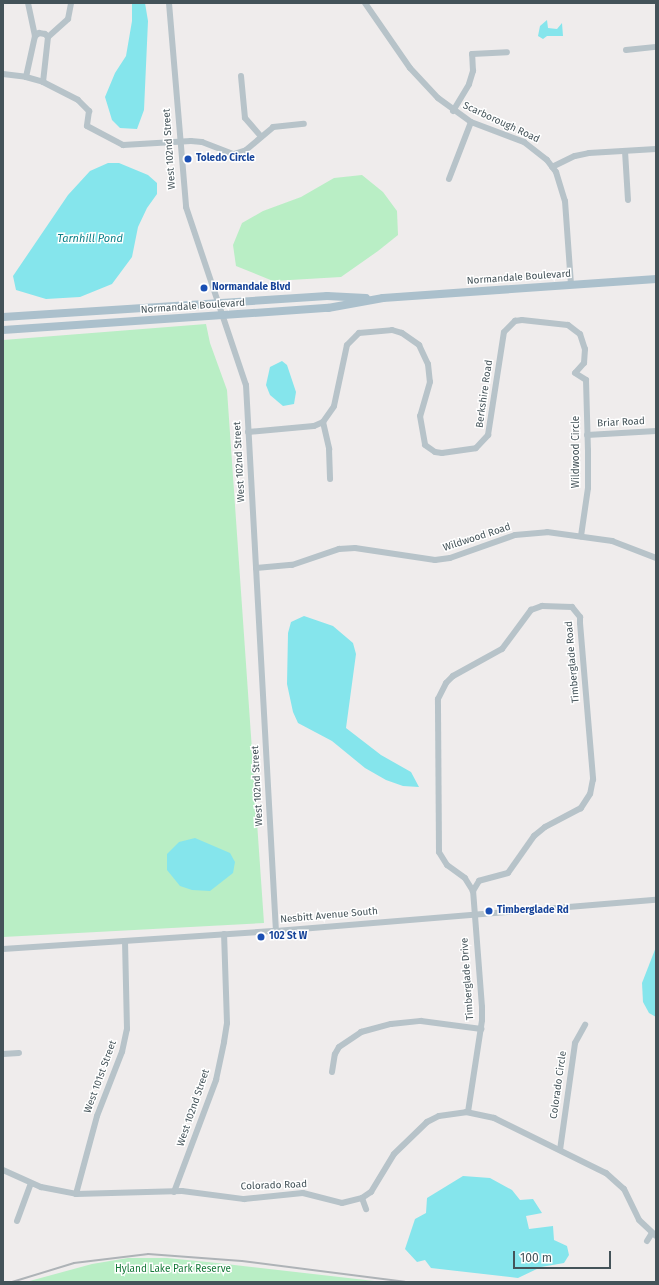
<!DOCTYPE html>
<style>
body{margin:0}
#map{position:relative;width:659px;height:1285px;overflow:hidden;background:#efecec;font-family:"Fira Sans",sans-serif}
div>[style]{position:absolute}
[style*='--x']{left:calc(var(--x)*1px);top:calc(var(--y)*1px);width:calc(var(--w)*1px);rotate:calc(var(--a)*1deg)}
.green>*{inset:0;background:#b9eec5}
.water>*{inset:0;background:#85e5ec}
.minor>*{height:6px;margin:-3px;padding:0 3px;transform-origin:3px;border-radius:3px;background:#b7c3c9}
.major>*{height:8px;margin:-4px;padding:0 4px;transform-origin:4px;border-radius:4px;background:#abc0cc}
.rail>*{height:2px;margin:-1px;padding:0 1px;transform-origin:1px;border-radius:1px;background:#aeb3b7}
.dots>*{width:11px;height:11px;translate:-50% -50%;box-sizing:border-box;border:2px solid #fff;border-radius:50%}
span{translate:-50% -50%;white-space:nowrap;text-align:center;line-height:1.15;-webkit-text-stroke:3px #fff;paint-order:stroke}
.street-label{font-size:10px;color:#445359}
.transit-label{font-size:10px;color:#164399;font-weight:700}
.left{translate:0 -50%;text-align:left}
.park-label{font-size:10px;color:#167a39}
.water-label{font-size:11px;color:#0c8088;font-style:italic}
.frame{position:absolute;inset:0;border:4px solid #445359;pointer-events:none}
.scale{position:absolute;left:513px;top:1251px;width:98px;height:18px;box-sizing:border-box;border:2px solid #445359;border-top:0;padding-left:5px;font-size:12px;line-height:14px;white-space:nowrap;color:#445359;-webkit-text-stroke:3px #fff;paint-order:stroke}
</style>
<div id="map">
<div class="green">
<i style="clip-path:polygon(362px 175px,383px 192px,397px 211px,398px 235px,378px 251px,341px 277px,273px 281px,236px 266px,233px 245px,242px 223px,263px 211px,301px 197px,334px 178px)"></i>
<i style="clip-path:polygon(206px 324px,210px 343px,227px 390px,264px 923px,3px 937px,3px 340px)"></i>
<i style="clip-path:polygon(128px 1258px,167px 1258px,217px 1263px,383px 1282px,26px 1282px,92px 1264px)"></i>
</div>
<div class="water">
<i style="clip-path:polygon(132px 3px,145px 3px,148px 21px,144px 110px,137px 129px,120px 128px,112px 120px,105px 97px,115px 73px,126px 56px,132px 21px)"></i>
<i style="clip-path:polygon(547px 20px,548px 28px,557px 29px,562px 23px,563px 36px,547px 36px,543px 39px,538px 36px,540px 26px)"></i>
<i style="clip-path:polygon(108px 163px,119px 163px,148px 175px,157px 183px,157px 194px,147px 208px,138px 227px,132px 257px,112px 284px,80px 297px,46px 299px,16px 290px,13px 276px,68px 195px,90px 171px)"></i>
<i style="clip-path:polygon(282px 361px,287px 365px,296px 392px,294px 404px,283px 406px,270px 395px,266px 385px,270px 367px)"></i>
<i style="clip-path:polygon(304px 616px,333px 626px,353px 643px,356px 654px,346px 728px,381px 755px,411px 772px,419px 787px,403px 786px,386px 780px,365px 768px,332px 741px,298px 723px,293px 712px,287px 684px,288px 633px,291px 622px)"></i>
<i style="clip-path:polygon(195px 838px,230px 853px,235px 862px,233px 873px,210px 891px,192px 890px,180px 886px,167px 870px,167px 854px,179px 842px)"></i>
<i style="clip-path:polygon(656px 947px,656px 1017px,649px 1013px,643px 1002px,642px 983px)"></i>
<i style="clip-path:polygon(463px 1176px,490px 1178px,512px 1190px,520px 1200px,533px 1199px,542px 1213px,526px 1216px,529px 1229px,553px 1226px,554px 1240px,567px 1246px,569px 1255px,564px 1263px,541px 1267px,518px 1278px,431px 1268px,425px 1260px,417px 1262px,405px 1249px,415px 1219px,426px 1213px,427px 1198px)"></i>
</div>
<div class="minor">
<i style="--x:28;--y:3;--w:34;--a:78"></i>
<i style="--x:169;--y:3;--w:205;--a:85.2"></i>
<i style="--x:186;--y:207;--w:188;--a:71.4"></i>
<i style="--x:246;--y:385;--w:547;--a:86.86"></i>
<i style="--x:365;--y:3;--w:79;--a:55.3"></i>
<i style="--x:410;--y:68;--w:41;--a:47"></i>
<i style="--x:438;--y:98;--w:41;--a:36"></i>
<i style="--x:471;--y:122;--w:57;--a:20.7"></i>
<i style="--x:524;--y:142;--w:29;--a:38"></i>
<i style="--x:547;--y:160;--w:15;--a:53"></i>
<i style="--x:556;--y:172;--w:30;--a:73"></i>
<i style="--x:565;--y:201;--w:84;--a:85.9"></i>
<i style="--x:48;--y:37;--w:27;--a:-42"></i>
<i style="--x:68;--y:19;--w:16;--a:-79"></i>
<i style="--x:626;--y:50;--w:30;--a:-6"></i>
<i style="--x:3;--y:74;--w:23;--a:7"></i>
<i style="--x:26;--y:77;--w:42;--a:-77.6"></i>
<i style="--x:35;--y:36;--w:5;--a:-37"></i>
<i style="--x:39;--y:33;--w:6;--a:9"></i>
<i style="--x:45;--y:34;--w:4;--a:45"></i>
<i style="--x:48;--y:37;--w:45;--a:96.3"></i>
<i style="--x:43;--y:82;--w:39;--a:27"></i>
<i style="--x:78;--y:100;--w:16;--a:45"></i>
<i style="--x:89;--y:111;--w:15;--a:98"></i>
<i style="--x:87;--y:126;--w:41;--a:27.8"></i>
<i style="--x:123;--y:145;--w:68;--a:-3.4"></i>
<i style="--x:191;--y:141;--w:11;--a:5"></i>
<i style="--x:202;--y:142;--w:34;--a:21"></i>
<i style="--x:234;--y:154;--w:13;--a:-18"></i>
<i style="--x:246;--y:150;--w:35;--a:-40"></i>
<i style="--x:273;--y:127;--w:31;--a:-6"></i>
<i style="--x:241;--y:76;--w:42;--a:84.6"></i>
<i style="--x:245;--y:118;--w:23;--a:49"></i>
<i style="--x:26;--y:77;--w:18;--a:16"></i>
<i style="--x:453;--y:111;--w:31;--a:-59"></i>
<i style="--x:469;--y:84;--w:14;--a:-73"></i>
<i style="--x:473;--y:71;--w:17;--a:-93"></i>
<i style="--x:472;--y:54;--w:35;--a:-3"></i>
<i style="--x:625;--y:151;--w:49;--a:86.5"></i>
<i style="--x:552;--y:167;--w:25;--a:-26"></i>
<i style="--x:575;--y:156;--w:14;--a:-12"></i>
<i style="--x:589;--y:153;--w:67;--a:-3.4"></i>
<i style="--x:449;--y:179;--w:61;--a:-68.9"></i>
<i style="--x:323;--y:422;--w:28;--a:77"></i>
<i style="--x:329;--y:449;--w:30;--a:88"></i>
<i style="--x:248;--y:432;--w:66;--a:-5.2"></i>
<i style="--x:314;--y:426;--w:10;--a:-24"></i>
<i style="--x:323;--y:422;--w:19;--a:-55"></i>
<i style="--x:334;--y:406;--w:62;--a:-78"></i>
<i style="--x:347;--y:345;--w:17;--a:-45"></i>
<i style="--x:359;--y:333;--w:33;--a:-5"></i>
<i style="--x:392;--y:330;--w:10;--a:17"></i>
<i style="--x:402;--y:333;--w:21;--a:35"></i>
<i style="--x:419;--y:345;--w:21;--a:65"></i>
<i style="--x:428;--y:364;--w:18;--a:84"></i>
<i style="--x:430;--y:382;--w:35;--a:106"></i>
<i style="--x:420;--y:416;--w:29;--a:80"></i>
<i style="--x:425;--y:445;--w:12;--a:35"></i>
<i style="--x:435;--y:452;--w:7;--a:8"></i>
<i style="--x:442;--y:453;--w:34;--a:-8"></i>
<i style="--x:476;--y:448;--w:18;--a:-47"></i>
<i style="--x:488;--y:435;--w:104;--a:-81.2"></i>
<i style="--x:504;--y:332;--w:16;--a:-45"></i>
<i style="--x:515;--y:321;--w:7;--a:-8"></i>
<i style="--x:522;--y:320;--w:46;--a:6.2"></i>
<i style="--x:568;--y:325;--w:15;--a:37"></i>
<i style="--x:580;--y:334;--w:16;--a:72"></i>
<i style="--x:585;--y:349;--w:14;--a:94"></i>
<i style="--x:584;--y:363;--w:13;--a:132"></i>
<i style="--x:575;--y:373;--w:13;--a:32"></i>
<i style="--x:586;--y:380;--w:70;--a:88.4"></i>
<i style="--x:588;--y:450;--w:38;--a:90"></i>
<i style="--x:588;--y:488;--w:49;--a:98.3"></i>
<i style="--x:587;--y:435;--w:69;--a:-3.3"></i>
<i style="--x:256;--y:568;--w:36;--a:-5"></i>
<i style="--x:292;--y:565;--w:50;--a:-18.8"></i>
<i style="--x:339;--y:549;--w:16;--a:-4"></i>
<i style="--x:355;--y:548;--w:81;--a:8.5"></i>
<i style="--x:435;--y:560;--w:15;--a:-8"></i>
<i style="--x:450;--y:558;--w:69;--a:-19.5"></i>
<i style="--x:515;--y:535;--w:32;--a:-5"></i>
<i style="--x:547;--y:532;--w:66;--a:7.9"></i>
<i style="--x:612;--y:541;--w:47;--a:21.1"></i>
<i style="--x:3;--y:949;--w:274;--a:-3.8"></i>
<i style="--x:276;--y:931;--w:381;--a:-4.7"></i>
<i style="--x:3;--y:1054;--w:16;--a:-4"></i>
<i style="--x:332;--y:1072;--w:18;--a:-81"></i>
<i style="--x:335;--y:1054;--w:8;--a:-60"></i>
<i style="--x:339;--y:1047;--w:27;--a:-34"></i>
<i style="--x:361;--y:1032;--w:31;--a:-15"></i>
<i style="--x:391;--y:1024;--w:30;--a:-6"></i>
<i style="--x:421;--y:1021;--w:61;--a:7.6"></i>
<i style="--x:468;--y:1112;--w:93;--a:-81.3"></i>
<i style="--x:482;--y:1020;--w:13;--a:-90"></i>
<i style="--x:482;--y:1007;--w:116;--a:-94.4"></i>
<i style="--x:473;--y:891;--w:15;--a:-122"></i>
<i style="--x:465;--y:878;--w:22;--a:-144"></i>
<i style="--x:447;--y:865;--w:15;--a:-122"></i>
<i style="--x:439;--y:852;--w:153;--a:-90.4"></i>
<i style="--x:438;--y:699;--w:18;--a:-63"></i>
<i style="--x:446;--y:683;--w:10;--a:-45"></i>
<i style="--x:453;--y:676;--w:56;--a:-28.9"></i>
<i style="--x:502;--y:649;--w:49;--a:-53.4"></i>
<i style="--x:531;--y:610;--w:12;--a:-20"></i>
<i style="--x:542;--y:606;--w:30;--a:2"></i>
<i style="--x:572;--y:607;--w:13;--a:51"></i>
<i style="--x:580;--y:617;--w:6;--a:90"></i>
<i style="--x:580;--y:623;--w:157;--a:85.2"></i>
<i style="--x:593;--y:779;--w:15;--a:101"></i>
<i style="--x:590;--y:794;--w:17;--a:123"></i>
<i style="--x:581;--y:808;--w:41;--a:152.2"></i>
<i style="--x:545;--y:827;--w:14;--a:141"></i>
<i style="--x:534;--y:836;--w:45;--a:125.1"></i>
<i style="--x:508;--y:873;--w:30;--a:165"></i>
<i style="--x:479;--y:881;--w:12;--a:121"></i>
<i style="--x:560;--y:1150;--w:108;--a:-82"></i>
<i style="--x:575;--y:1043;--w:21;--a:-61"></i>
<i style="--x:3;--y:1170;--w:42;--a:24.1"></i>
<i style="--x:41;--y:1187;--w:36;--a:11"></i>
<i style="--x:76;--y:1194;--w:106;--a:-1.6"></i>
<i style="--x:182;--y:1191;--w:63;--a:7.4"></i>
<i style="--x:244;--y:1199;--w:59;--a:-5.8"></i>
<i style="--x:303;--y:1193;--w:40;--a:14.4"></i>
<i style="--x:342;--y:1203;--w:21;--a:-14"></i>
<i style="--x:362;--y:1198;--w:11;--a:-34"></i>
<i style="--x:371;--y:1192;--w:44;--a:-58.8"></i>
<i style="--x:394;--y:1154;--w:46;--a:-44.1"></i>
<i style="--x:427;--y:1122;--w:13;--a:-27"></i>
<i style="--x:439;--y:1116;--w:27;--a:-8"></i>
<i style="--x:466;--y:1112;--w:29;--a:12"></i>
<i style="--x:494;--y:1118;--w:125;--a:26.2"></i>
<i style="--x:606;--y:1173;--w:24;--a:42"></i>
<i style="--x:624;--y:1189;--w:34;--a:64"></i>
<i style="--x:639;--y:1220;--w:23;--a:43"></i>
<i style="--x:174;--y:1192;--w:120;--a:-69.4"></i>
<i style="--x:216;--y:1080;--w:39;--a:-78"></i>
<i style="--x:224;--y:1042;--w:19;--a:-81"></i>
<i style="--x:227;--y:1023;--w:89;--a:-91.9"></i>
<i style="--x:76;--y:1194;--w:81;--a:-74.9"></i>
<i style="--x:97;--y:1116;--w:69;--a:-68.7"></i>
<i style="--x:122;--y:1052;--w:24;--a:-78"></i>
<i style="--x:127;--y:1029;--w:88;--a:-91.3"></i>
<i style="--x:362;--y:1198;--w:12;--a:70"></i>
<i style="--x:17;--y:1221;--w:40;--a:-69.8"></i>
<i style="--x:647;--y:1241;--w:9;--a:-58"></i>
</div>
<div class="major">
<i style="--x:3;--y:317;--w:325;--a:-3.7"></i>
<i style="--x:327;--y:296;--w:39;--a:3"></i>
<i style="--x:3;--y:330;--w:326;--a:-3.9"></i>
<i style="--x:328;--y:308;--w:56;--a:-10.3"></i>
<i style="--x:383;--y:298;--w:274;--a:-4"></i>
</div>
<div class="rail">
<i style="--x:12;--y:1282;--w:65;--a:-17"></i>
<i style="--x:74;--y:1263;--w:75;--a:-6.9"></i>
<i style="--x:148;--y:1254;--w:94;--a:4.3"></i>
<i style="--x:242;--y:1261;--w:164;--a:7.3"></i>
</div>
<div class="dots">
<i style="left:188px;top:159px;background:#1a4fb4"></i>
<i style="left:204px;top:288px;background:#1a4fb4"></i>
<i style="left:489px;top:911px;background:#1a4fb4"></i>
<i style="left:261px;top:937px;background:#1a4fb4"></i>
</div>
<div class="street-label">
<span style="left:501px;top:123px;rotate:25deg">Scarborough Road</span>
<span style="left:170px;top:149px;rotate:-94deg">West 102nd Street</span>
<span style="left:519px;top:278px;rotate:-4deg">Normandale Boulevard</span>
<span style="left:193px;top:307px;rotate:-4deg">Normandale Boulevard</span>
<span style="left:485px;top:394px;rotate:-82deg">Berkshire Road</span>
<span style="left:621px;top:423px;rotate:-3deg">Briar Road</span>
<span style="left:577px;top:452px;rotate:-90deg">Wildwood Circle</span>
<span style="left:240px;top:462px;rotate:-93deg">West 102nd Street</span>
<span style="left:477px;top:538px;rotate:-18deg">Wildwood Road</span>
<span style="left:573px;top:662px;rotate:-95deg">Timberglade Road</span>
<span style="left:258px;top:786px;rotate:-93deg">West 102nd Street</span>
<span style="left:329px;top:916px;rotate:-5deg">Nesbitt Avenue South</span>
<span style="left:468px;top:979px;rotate:-94deg">Timberglade Drive</span>
<span style="left:101px;top:1077px;rotate:-70deg">West 101st Street</span>
<span style="left:559px;top:1085px;rotate:-82deg">Colorado Circle</span>
<span style="left:194px;top:1108px;rotate:-71deg">West 102nd Street</span>
<span style="left:274px;top:1186px;rotate:-2deg">Colorado Road</span>
</div>
<div class="transit-label">
<span class="left" style="left:196px;top:159px">Toledo Circle</span>
<span class="left" style="left:212px;top:288px">Normandale Blvd</span>
<span class="left" style="left:497px;top:911px">Timberglade Rd</span>
<span class="left" style="left:269px;top:937px">102 St W</span>
</div>
<div class="park-label">
<span style="left:173px;top:1270px">Hyland Lake Park Reserve</span>
</div>
<div class="water-label">
<span style="left:90px;top:239px">Tarnhill Pond</span>
</div>
<div class="frame"></div>
<div class="scale">100 m</div>
</div>
